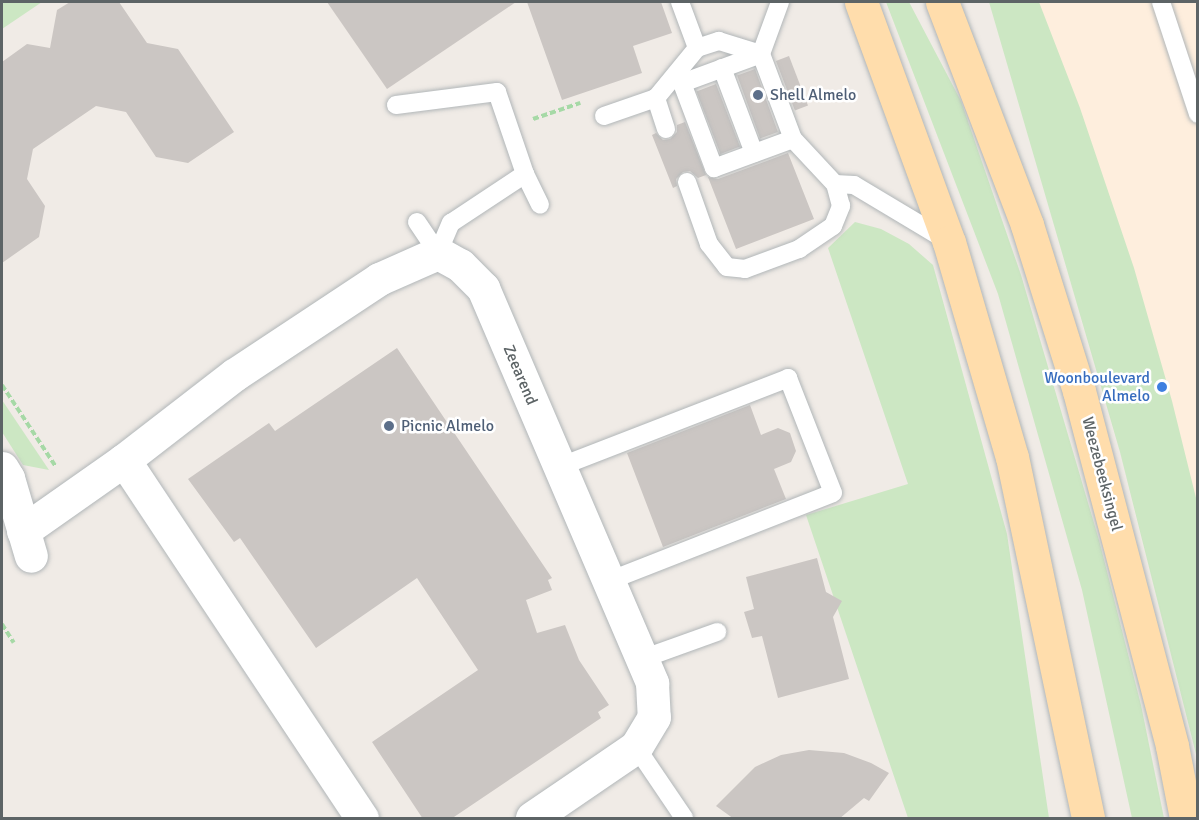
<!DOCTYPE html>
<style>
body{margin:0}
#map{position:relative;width:1199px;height:820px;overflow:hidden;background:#f0ebe6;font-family:Signika,sans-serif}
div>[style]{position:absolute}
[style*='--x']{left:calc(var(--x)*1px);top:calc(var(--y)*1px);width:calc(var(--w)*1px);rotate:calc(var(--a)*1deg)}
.commercial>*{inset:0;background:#feeedd}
.green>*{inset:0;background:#cce7c3}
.building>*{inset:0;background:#cbc6c3;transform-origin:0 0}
.path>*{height:4px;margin-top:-2px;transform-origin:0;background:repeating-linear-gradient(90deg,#a6d9a6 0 6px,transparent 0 9px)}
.roads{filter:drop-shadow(0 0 2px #b1b6b8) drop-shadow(0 0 2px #b1b6b8)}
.lane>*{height:18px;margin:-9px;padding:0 9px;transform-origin:9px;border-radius:9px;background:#fff}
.street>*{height:33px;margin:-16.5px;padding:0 16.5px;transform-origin:16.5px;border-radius:16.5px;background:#fff}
.primary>*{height:33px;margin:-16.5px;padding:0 16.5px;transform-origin:16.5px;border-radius:16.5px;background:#ffddac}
.dots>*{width:16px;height:16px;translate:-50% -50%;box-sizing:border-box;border:3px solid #fff;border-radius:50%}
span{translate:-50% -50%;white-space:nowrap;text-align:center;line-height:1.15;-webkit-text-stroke:5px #fff;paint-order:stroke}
.service-label{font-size:16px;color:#4e5e75}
.left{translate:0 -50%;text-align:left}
.street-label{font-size:16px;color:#5d6466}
.shop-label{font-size:16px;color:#366cbe}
.right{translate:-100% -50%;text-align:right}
.frame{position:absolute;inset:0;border:3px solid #5d6466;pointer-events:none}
</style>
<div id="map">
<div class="commercial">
<i style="clip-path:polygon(1013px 2px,1197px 2px,1197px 630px)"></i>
</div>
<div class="green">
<i style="clip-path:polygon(2px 2px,42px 2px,2px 29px)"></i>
<i style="clip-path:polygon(886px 2px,909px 2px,961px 101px,1021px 275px,1099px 540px,1141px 705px,1164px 818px,1132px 818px,1082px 590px,998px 294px)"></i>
<i style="clip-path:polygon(989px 2px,1039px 2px,1080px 108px,1134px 268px,1172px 401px,1197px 502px,1197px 758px,1120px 452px)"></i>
<i style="clip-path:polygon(855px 222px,881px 229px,909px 244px,933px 265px,1007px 534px,1049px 818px,908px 818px,806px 515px,908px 484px,828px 248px)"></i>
<i style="clip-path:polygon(2px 400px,49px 470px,23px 465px,2px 432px)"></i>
</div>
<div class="building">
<i style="clip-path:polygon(70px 2px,119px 2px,147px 43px,178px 49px,234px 132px,188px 163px,156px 157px,126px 112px,96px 106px,33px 149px,27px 179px,45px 206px,39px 237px,2px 263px,2px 62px,27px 44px,50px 48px,57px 10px)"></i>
<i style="clip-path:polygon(327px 2px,516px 2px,387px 89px)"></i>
<i style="clip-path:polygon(527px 2px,661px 2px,672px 33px,633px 46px,642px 73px,562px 100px)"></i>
<i style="left:789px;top:56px;width:53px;height:14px;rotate:69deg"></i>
<i style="left:755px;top:69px;width:67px;height:19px;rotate:70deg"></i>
<i style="left:716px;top:84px;width:67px;height:21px;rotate:69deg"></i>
<i style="clip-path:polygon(685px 122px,706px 175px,698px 178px,690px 171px,683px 172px,676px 179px,677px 186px,673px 188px,652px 135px,656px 133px,663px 140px,670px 139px,677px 132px,677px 125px)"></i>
<i style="clip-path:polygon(788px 153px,814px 219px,736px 249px,708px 177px,718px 179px)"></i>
<i style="clip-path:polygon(397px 348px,552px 578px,548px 580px,552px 590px,526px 600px,537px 633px,565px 625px,579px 660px,609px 705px,598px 712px,601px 718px,451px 819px,423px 819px,372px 742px,478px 670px,417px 578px,316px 648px,240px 538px,234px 542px,188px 479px,269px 423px,275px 431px)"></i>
<i style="clip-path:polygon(750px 405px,761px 435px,778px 428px,790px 433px,796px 451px,791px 462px,774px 469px,786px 499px,663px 547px,627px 453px)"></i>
<i style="clip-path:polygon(817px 558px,826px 592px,842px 601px,833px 617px,849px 679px,778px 698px,762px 636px,752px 638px,744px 612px,754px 609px,746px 577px)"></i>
<i style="clip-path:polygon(809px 750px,844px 753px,871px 763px,889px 773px,869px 801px,864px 798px,839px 819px,734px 819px,716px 806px,755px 767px,781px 755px)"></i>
</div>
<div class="path">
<i style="--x:533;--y:119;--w:50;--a:-18.8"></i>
<i style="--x:2;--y:385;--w:98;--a:56.6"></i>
<i style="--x:2;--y:624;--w:22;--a:58"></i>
</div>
<div class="roads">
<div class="lane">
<i style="--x:680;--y:2;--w:49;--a:69.7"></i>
<i style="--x:780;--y:2;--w:55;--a:110.1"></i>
<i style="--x:761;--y:54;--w:91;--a:69.4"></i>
<i style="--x:793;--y:139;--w:62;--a:47"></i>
<i style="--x:835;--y:184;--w:19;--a:3"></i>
<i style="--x:854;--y:185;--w:107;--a:30.9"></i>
<i style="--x:1161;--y:2;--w:118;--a:71.7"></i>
<i style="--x:761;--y:54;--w:84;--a:159.8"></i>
<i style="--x:682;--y:83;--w:91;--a:69.4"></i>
<i style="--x:714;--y:168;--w:84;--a:-20.2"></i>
<i style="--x:722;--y:68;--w:91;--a:69.4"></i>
<i style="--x:396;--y:105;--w:102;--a:-7.3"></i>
<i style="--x:497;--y:92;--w:87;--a:71.1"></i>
<i style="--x:525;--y:174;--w:34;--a:64"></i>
<i style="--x:604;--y:116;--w:55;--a:-19.1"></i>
<i style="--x:666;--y:129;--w:33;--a:-108"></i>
<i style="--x:656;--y:98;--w:65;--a:-50.6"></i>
<i style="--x:697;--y:48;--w:23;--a:-18"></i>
<i style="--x:719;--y:41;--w:44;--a:17.2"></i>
<i style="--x:687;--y:182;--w:66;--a:70.5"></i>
<i style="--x:709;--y:244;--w:29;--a:52"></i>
<i style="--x:727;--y:267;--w:18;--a:6"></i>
<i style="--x:745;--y:269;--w:58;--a:-20.3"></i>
<i style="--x:799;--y:249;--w:41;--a:-34.1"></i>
<i style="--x:833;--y:226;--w:22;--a:-68"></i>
<i style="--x:841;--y:206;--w:23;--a:-105"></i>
<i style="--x:417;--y:222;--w:37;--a:56"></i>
<i style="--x:438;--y:253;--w:33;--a:-67"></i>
<i style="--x:451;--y:223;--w:89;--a:-33.5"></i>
<i style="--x:559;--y:467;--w:246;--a:-21.2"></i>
<i style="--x:788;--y:378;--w:123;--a:68.6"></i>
<i style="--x:833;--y:493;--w:242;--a:158.6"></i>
<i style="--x:642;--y:659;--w:80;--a:-19.8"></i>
<i style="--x:636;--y:747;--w:86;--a:55.9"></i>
</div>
<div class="street">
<i style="--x:124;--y:460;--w:430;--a:56.4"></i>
<i style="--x:2;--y:468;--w:12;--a:59"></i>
<i style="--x:8;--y:478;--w:81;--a:73.6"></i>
<i style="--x:23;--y:531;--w:123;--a:-35.1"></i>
<i style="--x:124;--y:460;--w:139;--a:-37.7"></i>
<i style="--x:234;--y:375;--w:174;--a:-33.5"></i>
<i style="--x:379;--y:279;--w:64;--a:-23.8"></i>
<i style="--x:438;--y:253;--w:25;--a:29"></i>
<i style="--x:460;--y:265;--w:33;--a:45"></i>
<i style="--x:483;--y:288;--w:430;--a:66.8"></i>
<i style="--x:652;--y:683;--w:34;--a:87"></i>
<i style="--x:654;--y:717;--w:35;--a:121"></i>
<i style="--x:636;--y:747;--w:126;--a:145.7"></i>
</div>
<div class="primary">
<i style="--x:861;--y:2;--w:256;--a:69.9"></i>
<i style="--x:949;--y:242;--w:224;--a:73.7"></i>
<i style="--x:1012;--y:457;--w:369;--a:78.1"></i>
<i style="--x:942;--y:2;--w:239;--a:69.1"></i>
<i style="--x:1027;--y:225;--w:174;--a:72.6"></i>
<i style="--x:1079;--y:391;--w:367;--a:75.3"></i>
<i style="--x:1172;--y:746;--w:73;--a:79"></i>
</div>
</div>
<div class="dots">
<i style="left:758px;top:95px;background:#5c6f8a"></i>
<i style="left:1162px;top:387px;background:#3f7fe0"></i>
<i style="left:389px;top:426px;background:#5c6f8a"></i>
</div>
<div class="service-label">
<span class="left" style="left:770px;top:95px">Shell Almelo</span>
<span class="left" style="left:401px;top:426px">Picnic Almelo</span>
</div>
<div class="street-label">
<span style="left:520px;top:375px;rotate:67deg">Zeearend</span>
<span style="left:1102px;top:474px;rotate:75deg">Weezebeeksingel</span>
</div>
<div class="shop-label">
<span class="right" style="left:1150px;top:387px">Woonboulevard<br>Almelo</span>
</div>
<div class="frame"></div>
</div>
